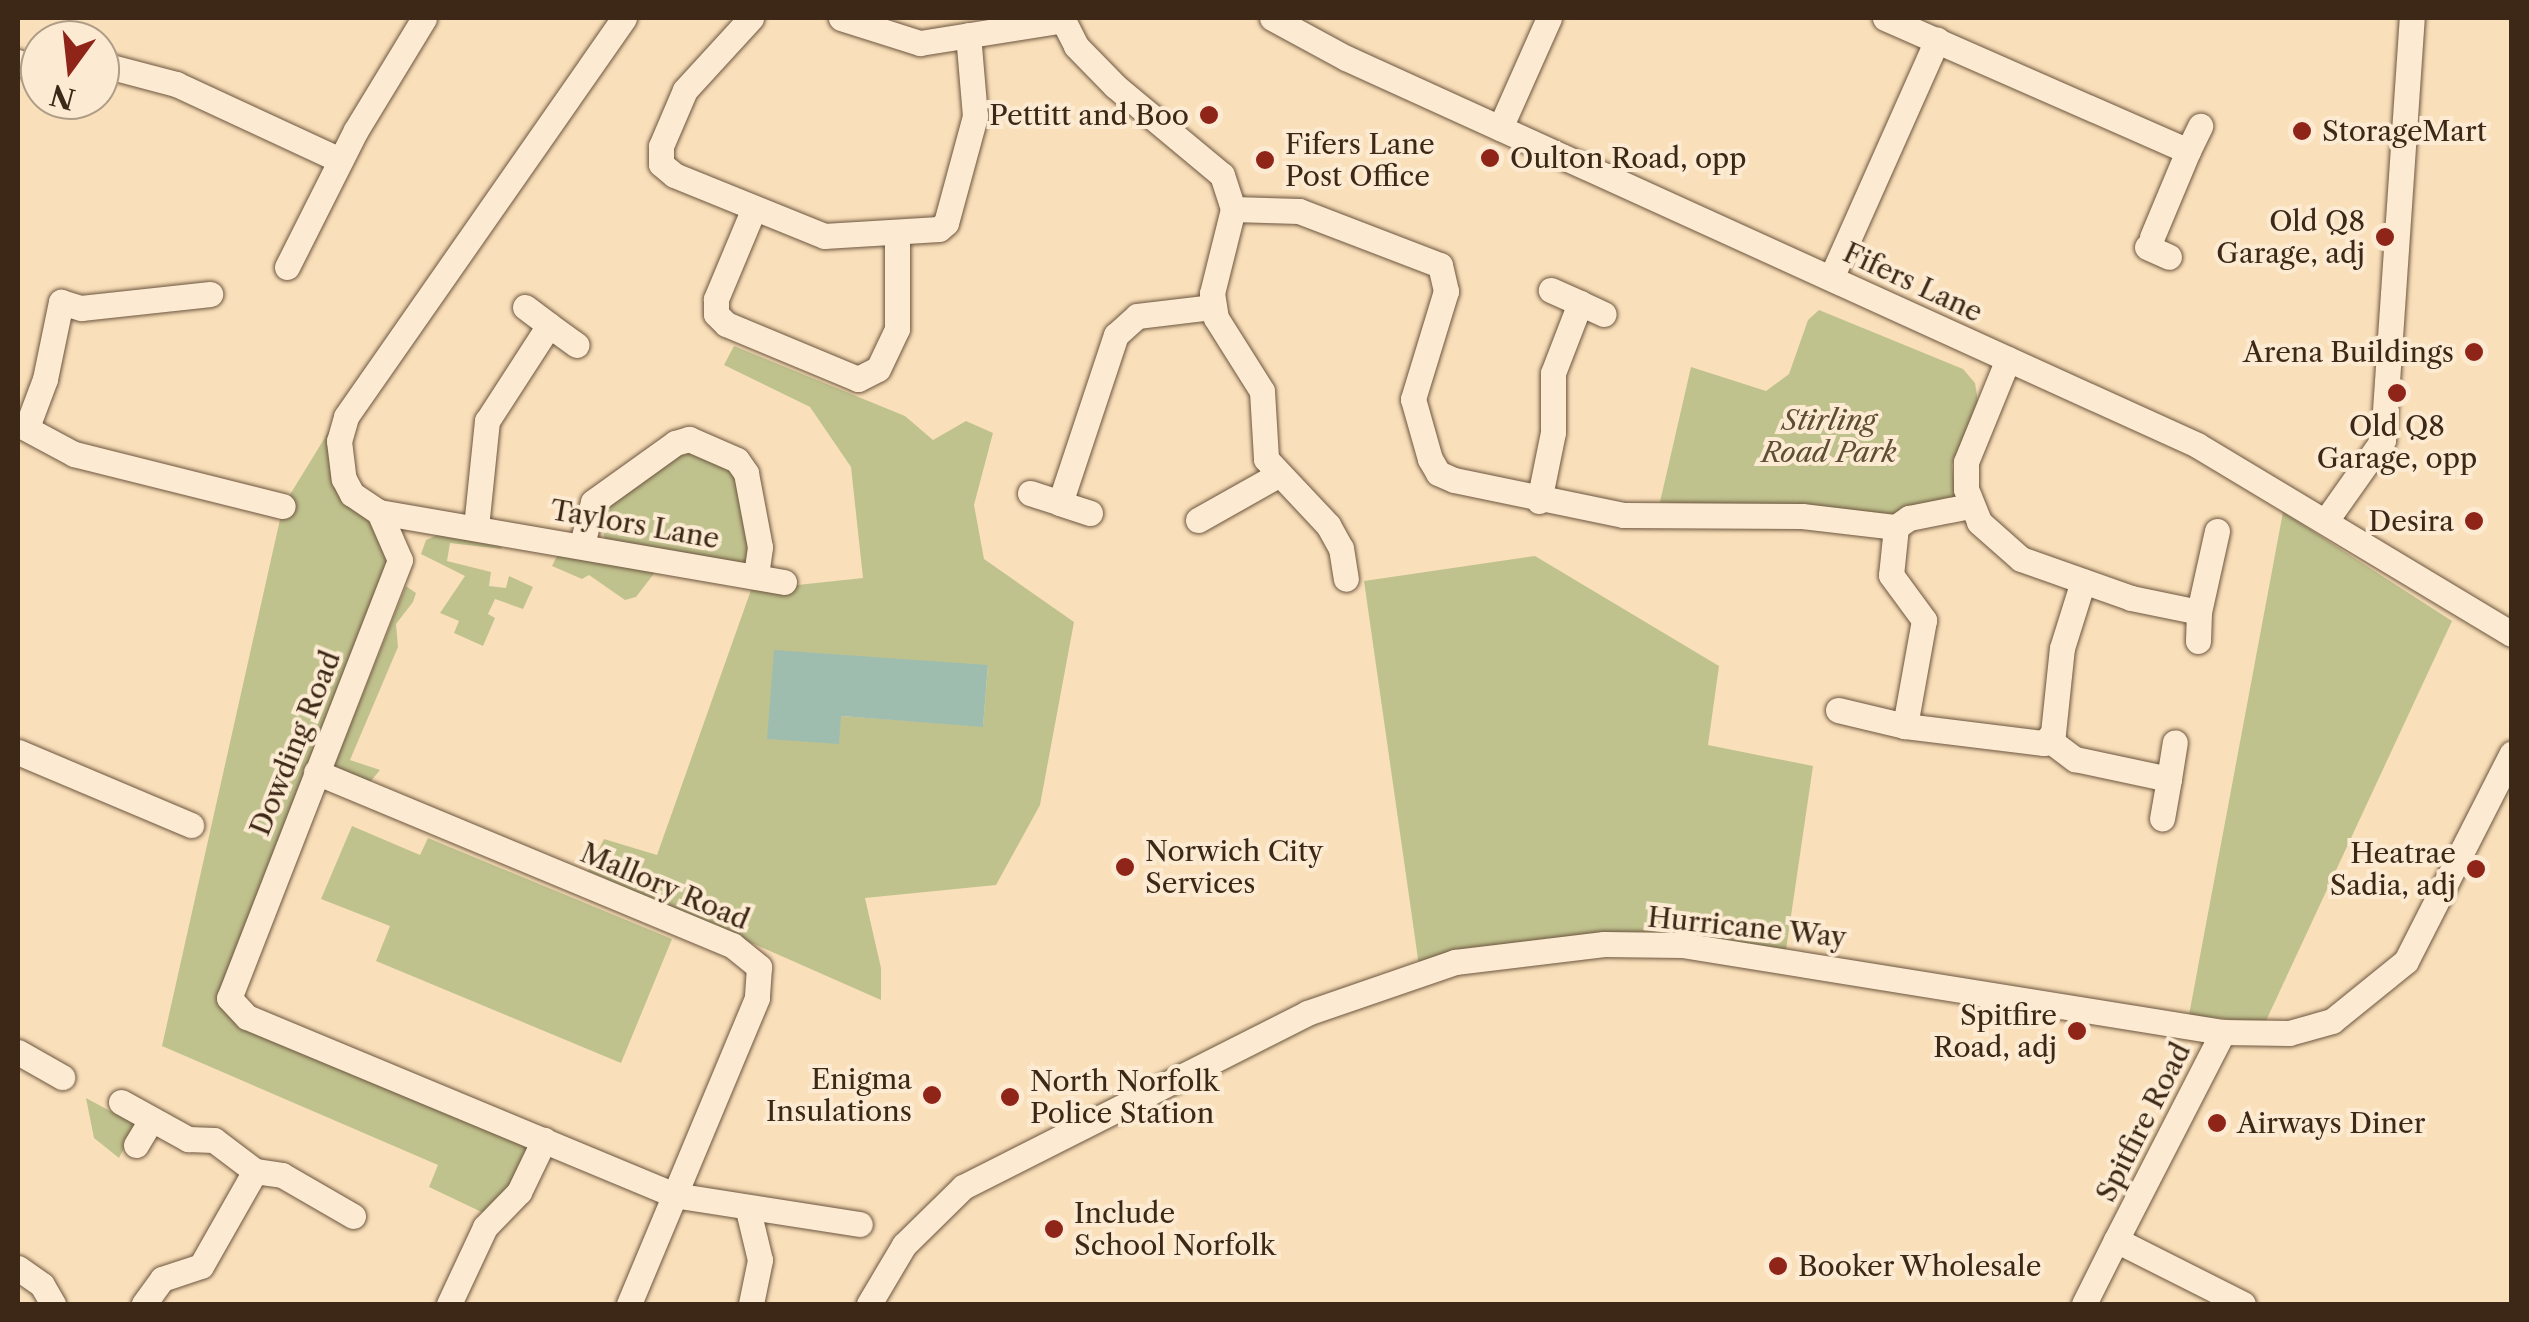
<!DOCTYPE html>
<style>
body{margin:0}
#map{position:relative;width:2529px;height:1322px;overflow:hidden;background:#fae0ba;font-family:"Libre Caslon Text",serif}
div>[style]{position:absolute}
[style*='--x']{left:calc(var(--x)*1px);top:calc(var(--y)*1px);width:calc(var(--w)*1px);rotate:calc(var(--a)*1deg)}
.green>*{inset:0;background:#c0c28e}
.water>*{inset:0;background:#9ebdaf}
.roads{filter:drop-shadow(0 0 2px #6c553f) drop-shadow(0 0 2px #6c553f)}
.minor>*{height:25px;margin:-12.5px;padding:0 12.5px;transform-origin:12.5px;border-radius:12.5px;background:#fcebd2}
.dots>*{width:28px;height:28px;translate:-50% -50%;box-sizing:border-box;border:5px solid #fcebd2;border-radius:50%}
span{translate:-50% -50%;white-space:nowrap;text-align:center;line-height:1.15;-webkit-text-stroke:8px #fcebd2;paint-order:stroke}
.poi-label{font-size:28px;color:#3d2716}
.right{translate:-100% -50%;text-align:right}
.left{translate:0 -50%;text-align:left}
.street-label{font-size:28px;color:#3d2716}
.park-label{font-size:28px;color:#5e4e34;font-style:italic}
.frame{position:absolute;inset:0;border:20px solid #3d2716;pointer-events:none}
.north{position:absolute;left:20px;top:20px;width:100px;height:100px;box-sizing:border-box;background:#fcebd2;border:2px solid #b09d87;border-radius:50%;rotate:195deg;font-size:28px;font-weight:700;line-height:40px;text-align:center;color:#3d2716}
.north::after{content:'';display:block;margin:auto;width:35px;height:45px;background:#8f2418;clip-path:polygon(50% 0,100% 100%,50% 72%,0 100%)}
</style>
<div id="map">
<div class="green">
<i style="clip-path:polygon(1819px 310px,1963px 369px,1975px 383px,1978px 402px,1952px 465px,1955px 496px,1895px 515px,1660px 502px,1691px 367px,1766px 391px,1789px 374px,1808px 320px)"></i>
<i style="clip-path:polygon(evenodd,734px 346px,905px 416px,933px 440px,966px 421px,993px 433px,974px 505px,984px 559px,1074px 622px,1040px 805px,996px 885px,865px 898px,881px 968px,881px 1000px,588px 871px,604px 839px,657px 855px,751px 590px,863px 578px,851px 467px,810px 407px,724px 365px,734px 346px,988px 666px,983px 726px,841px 716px,988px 666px)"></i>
<i style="clip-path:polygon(340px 413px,338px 459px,400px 560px,229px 998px,544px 1140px,492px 1217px,429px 1187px,438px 1165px,162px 1046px,283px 506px)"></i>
<i style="clip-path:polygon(684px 448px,732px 466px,756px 543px,745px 563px,605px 542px,600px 507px)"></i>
<i style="clip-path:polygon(2283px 512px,2452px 621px,2265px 1023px,2189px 1015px)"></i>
<i style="clip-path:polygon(440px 534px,499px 544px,502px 549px,450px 543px,447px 561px,491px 572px,489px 586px,506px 588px,509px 576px,533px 587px,523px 609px,495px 599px,488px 614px,495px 618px,483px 646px,454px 633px,459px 621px,440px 613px,465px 576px,421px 554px,426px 540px)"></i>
<i style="clip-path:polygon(560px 550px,656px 571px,636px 597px,625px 600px,589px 575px,582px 579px,552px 566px)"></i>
<i style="clip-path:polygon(1535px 556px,1719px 666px,1708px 745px,1813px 766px,1785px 957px,1682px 945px,1420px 973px,1364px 581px)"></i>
<i style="clip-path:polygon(406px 586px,416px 593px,413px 602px,396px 624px,398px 647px,350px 760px,380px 770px,366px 787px,334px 766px)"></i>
<i style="clip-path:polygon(352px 826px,420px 855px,428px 838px,672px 939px,621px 1063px,376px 961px,390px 926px,321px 899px)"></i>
<i style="clip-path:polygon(86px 1098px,136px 1125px,119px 1158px,94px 1138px)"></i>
</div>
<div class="water">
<i style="clip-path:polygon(774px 650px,988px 665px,983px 727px,841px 716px,839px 744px,767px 739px)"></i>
</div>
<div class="roads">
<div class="minor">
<i style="--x:624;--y:18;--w:486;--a:124.9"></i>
<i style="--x:346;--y:417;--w:25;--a:106"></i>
<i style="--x:339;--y:441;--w:38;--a:83"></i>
<i style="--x:344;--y:479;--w:17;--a:62"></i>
<i style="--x:352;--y:494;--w:32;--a:34"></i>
<i style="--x:379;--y:512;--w:52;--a:66.4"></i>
<i style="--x:400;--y:560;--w:470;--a:111.3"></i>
<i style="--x:229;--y:998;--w:26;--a:47"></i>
<i style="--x:247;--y:1017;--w:463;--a:22.6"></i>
<i style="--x:674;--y:1195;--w:188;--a:8.9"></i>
<i style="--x:751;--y:18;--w:98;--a:132.5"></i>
<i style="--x:685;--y:90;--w:61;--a:113.2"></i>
<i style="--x:661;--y:146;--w:18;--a:90"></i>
<i style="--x:661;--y:164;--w:17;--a:40"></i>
<i style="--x:674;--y:175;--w:162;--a:22.1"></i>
<i style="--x:824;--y:236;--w:115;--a:-3.5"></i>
<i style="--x:939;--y:229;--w:9;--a:-41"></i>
<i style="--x:946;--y:223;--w:111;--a:-74.8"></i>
<i style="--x:975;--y:116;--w:81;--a:-94.9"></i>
<i style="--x:841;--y:18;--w:83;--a:17.6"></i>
<i style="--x:920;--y:43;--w:145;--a:-9.1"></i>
<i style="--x:1062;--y:18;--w:31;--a:63"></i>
<i style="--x:1076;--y:46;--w:56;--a:45.7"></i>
<i style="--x:1115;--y:86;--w:139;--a:39.8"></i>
<i style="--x:1222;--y:175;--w:36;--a:72"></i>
<i style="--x:1233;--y:209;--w:87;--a:104"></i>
<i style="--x:1212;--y:293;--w:25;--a:81"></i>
<i style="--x:1216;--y:318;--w:86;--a:57.8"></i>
<i style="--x:1262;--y:391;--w:68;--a:86.6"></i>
<i style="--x:1266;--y:459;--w:91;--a:46.8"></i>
<i style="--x:1328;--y:525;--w:26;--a:61"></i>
<i style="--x:1341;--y:548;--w:31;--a:81"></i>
<i style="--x:1272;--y:18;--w:84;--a:28.4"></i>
<i style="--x:1346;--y:58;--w:935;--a:24.45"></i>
<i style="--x:2197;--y:445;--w:367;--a:31"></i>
<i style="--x:1885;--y:18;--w:331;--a:23.7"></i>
<i style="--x:2188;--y:151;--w:28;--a:-64"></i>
<i style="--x:18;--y:62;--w:24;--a:22"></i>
<i style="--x:100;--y:64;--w:79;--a:14.7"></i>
<i style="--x:176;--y:84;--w:181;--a:24.9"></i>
<i style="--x:1500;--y:128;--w:120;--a:-66"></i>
<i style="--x:754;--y:208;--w:99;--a:112.7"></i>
<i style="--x:716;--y:299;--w:15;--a:90"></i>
<i style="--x:716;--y:314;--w:14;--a:45"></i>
<i style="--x:726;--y:324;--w:143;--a:22.6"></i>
<i style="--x:858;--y:379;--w:22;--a:-27"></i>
<i style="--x:878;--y:369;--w:44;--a:-64.6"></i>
<i style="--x:897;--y:329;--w:97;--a:-90"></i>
<i style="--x:1233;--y:209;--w:66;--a:1.7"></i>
<i style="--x:1299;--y:211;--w:151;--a:21"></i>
<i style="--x:1440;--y:265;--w:27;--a:77"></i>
<i style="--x:1446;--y:291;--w:113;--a:107"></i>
<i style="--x:1413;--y:399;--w:62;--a:74.2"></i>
<i style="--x:1430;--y:459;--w:16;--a:60"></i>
<i style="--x:1438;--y:473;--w:17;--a:24"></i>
<i style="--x:1454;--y:480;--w:173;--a:11.7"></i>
<i style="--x:1623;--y:515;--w:179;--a:0.3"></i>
<i style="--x:1802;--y:516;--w:95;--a:6.7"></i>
<i style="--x:1896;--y:527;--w:16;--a:-35"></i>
<i style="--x:1909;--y:518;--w:62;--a:-11.1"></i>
<i style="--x:2152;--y:237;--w:93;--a:-67.3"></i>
<i style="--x:2147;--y:247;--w:24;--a:24"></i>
<i style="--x:287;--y:267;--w:153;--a:-63.3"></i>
<i style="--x:356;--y:130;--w:131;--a:-58.7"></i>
<i style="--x:1831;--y:278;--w:261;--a:-66"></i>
<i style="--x:1580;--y:303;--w:26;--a:25"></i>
<i style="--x:549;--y:325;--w:34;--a:36"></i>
<i style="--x:2008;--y:359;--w:111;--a:112.2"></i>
<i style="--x:1966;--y:462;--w:27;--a:90"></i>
<i style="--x:1966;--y:489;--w:35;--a:68"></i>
<i style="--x:1979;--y:522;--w:56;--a:41.4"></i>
<i style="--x:2021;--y:559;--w:117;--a:19.5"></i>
<i style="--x:2131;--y:598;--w:69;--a:11.6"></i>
<i style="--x:2199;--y:612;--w:29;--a:92"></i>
<i style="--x:18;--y:424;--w:64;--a:28.2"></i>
<i style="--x:74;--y:454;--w:215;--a:14"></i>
<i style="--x:27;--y:427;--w:51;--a:-69.4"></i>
<i style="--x:45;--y:379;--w:79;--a:-78.3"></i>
<i style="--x:61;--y:302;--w:21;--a:17"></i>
<i style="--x:81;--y:308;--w:130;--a:-6.2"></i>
<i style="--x:1030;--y:493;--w:32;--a:18"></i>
<i style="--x:1539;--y:501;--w:70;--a:-78.5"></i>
<i style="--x:1553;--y:432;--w:59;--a:-90"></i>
<i style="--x:1553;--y:373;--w:75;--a:-68.9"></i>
<i style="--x:1580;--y:303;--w:32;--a:-156"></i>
<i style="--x:379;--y:512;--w:411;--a:9.8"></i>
<i style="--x:1090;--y:513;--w:32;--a:-162"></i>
<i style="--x:1060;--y:503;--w:177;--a:-71.6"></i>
<i style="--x:1116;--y:335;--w:28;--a:-42"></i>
<i style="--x:1137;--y:316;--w:77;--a:-6.8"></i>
<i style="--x:2327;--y:519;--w:97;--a:-54.7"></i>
<i style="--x:2383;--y:440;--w:423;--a:-86.1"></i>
<i style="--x:1198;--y:520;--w:90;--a:-29.4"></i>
<i style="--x:476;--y:527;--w:107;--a:-84.1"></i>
<i style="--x:487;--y:421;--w:114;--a:-57.1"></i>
<i style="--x:549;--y:325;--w:30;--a:-143"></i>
<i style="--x:1896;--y:527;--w:48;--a:95.9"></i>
<i style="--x:1891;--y:575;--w:56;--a:53.7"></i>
<i style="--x:1924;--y:620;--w:108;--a:100.2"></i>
<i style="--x:582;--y:544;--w:43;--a:-75.3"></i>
<i style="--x:593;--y:502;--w:101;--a:-35.7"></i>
<i style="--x:675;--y:443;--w:15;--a:-16"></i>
<i style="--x:689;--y:439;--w:52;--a:23.6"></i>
<i style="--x:737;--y:460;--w:16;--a:55"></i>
<i style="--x:746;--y:473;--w:75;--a:79.3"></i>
<i style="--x:760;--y:547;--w:30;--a:98"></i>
<i style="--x:2199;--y:612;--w:83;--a:-77.5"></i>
<i style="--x:1838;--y:710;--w:69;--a:13.4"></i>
<i style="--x:1905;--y:726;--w:140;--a:7"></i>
<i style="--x:2044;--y:743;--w:13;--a:-48"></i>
<i style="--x:2053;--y:733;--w:85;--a:-84"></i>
<i style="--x:2062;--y:648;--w:70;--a:-72.6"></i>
<i style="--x:2048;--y:739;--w:34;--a:37"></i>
<i style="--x:2075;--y:759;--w:96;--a:12"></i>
<i style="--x:2169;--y:779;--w:40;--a:100"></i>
<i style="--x:18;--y:752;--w:188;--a:22.9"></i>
<i style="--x:316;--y:772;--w:451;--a:22.6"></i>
<i style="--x:732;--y:945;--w:35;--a:39"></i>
<i style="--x:759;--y:967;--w:31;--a:94"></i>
<i style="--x:757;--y:998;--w:332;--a:112.7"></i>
<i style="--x:2169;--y:779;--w:37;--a:-81"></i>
<i style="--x:18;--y:1052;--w:51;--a:29.6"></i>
<i style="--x:121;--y:1102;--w:77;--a:28.9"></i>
<i style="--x:188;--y:1139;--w:26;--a:2"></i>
<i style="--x:214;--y:1140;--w:51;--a:37.1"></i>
<i style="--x:255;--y:1171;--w:109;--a:119.6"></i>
<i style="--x:201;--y:1266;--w:41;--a:161.6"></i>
<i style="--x:162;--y:1279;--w:31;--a:126"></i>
<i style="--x:136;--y:1145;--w:29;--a:-59"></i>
<i style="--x:255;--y:1171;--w:27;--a:8"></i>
<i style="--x:282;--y:1175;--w:82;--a:30"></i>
<i style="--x:748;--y:1210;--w:51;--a:76.5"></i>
<i style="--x:760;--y:1260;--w:45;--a:101.6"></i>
<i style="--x:2116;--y:1240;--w:234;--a:-62.8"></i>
<i style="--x:18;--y:1268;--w:29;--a:35"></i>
<i style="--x:42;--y:1285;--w:22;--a:60"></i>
<i style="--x:449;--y:1304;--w:85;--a:-64.9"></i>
<i style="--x:485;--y:1227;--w:49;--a:-45.8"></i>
<i style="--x:519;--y:1192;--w:58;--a:-64.3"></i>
<i style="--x:869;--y:1304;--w:69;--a:-59.3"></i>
<i style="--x:904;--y:1245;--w:83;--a:-44.5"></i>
<i style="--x:963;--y:1187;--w:386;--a:-26.8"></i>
<i style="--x:1307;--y:1013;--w:157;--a:-19"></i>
<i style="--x:1455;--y:962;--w:150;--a:-6.9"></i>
<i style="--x:1604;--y:944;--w:78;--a:0.7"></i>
<i style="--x:1682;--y:945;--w:548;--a:9.14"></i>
<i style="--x:2223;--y:1032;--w:66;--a:0.9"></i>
<i style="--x:2289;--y:1033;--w:45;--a:-15.6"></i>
<i style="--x:2332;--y:1021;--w:95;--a:-39"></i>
<i style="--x:2406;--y:961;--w:233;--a:-63"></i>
<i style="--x:2084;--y:1304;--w:72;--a:-63.4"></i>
<i style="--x:2116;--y:1240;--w:142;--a:26.7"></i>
</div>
</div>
<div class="dots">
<i style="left:1209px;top:115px;background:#8f2418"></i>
<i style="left:2302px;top:131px;background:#8f2418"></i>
<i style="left:1490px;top:158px;background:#8f2418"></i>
<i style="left:1265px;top:160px;background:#8f2418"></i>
<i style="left:2385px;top:237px;background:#8f2418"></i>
<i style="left:2474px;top:352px;background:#8f2418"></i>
<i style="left:2397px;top:393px;background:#8f2418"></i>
<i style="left:2474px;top:521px;background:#8f2418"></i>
<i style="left:1125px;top:867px;background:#8f2418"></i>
<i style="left:2476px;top:869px;background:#8f2418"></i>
<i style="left:2077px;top:1031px;background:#8f2418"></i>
<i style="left:932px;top:1095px;background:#8f2418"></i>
<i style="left:1010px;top:1097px;background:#8f2418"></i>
<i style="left:2217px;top:1123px;background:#8f2418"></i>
<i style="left:1054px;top:1229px;background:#8f2418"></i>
<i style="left:1778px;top:1266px;background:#8f2418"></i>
</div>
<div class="poi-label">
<span class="right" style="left:1189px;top:115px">Pettitt and Boo</span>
<span class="left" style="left:2322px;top:131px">StorageMart</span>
<span class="left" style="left:1285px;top:160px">Fifers Lane<br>Post Office</span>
<span class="left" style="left:1510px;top:158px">Oulton Road, opp</span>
<span class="right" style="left:2365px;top:237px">Old Q8<br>Garage, adj</span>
<span class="right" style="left:2454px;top:352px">Arena Buildings</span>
<span style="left:2397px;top:442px">Old Q8<br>Garage, opp</span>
<span class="right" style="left:2454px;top:521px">Desira</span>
<span class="left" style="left:1145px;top:867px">Norwich City<br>Services</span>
<span class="right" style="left:2456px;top:869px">Heatrae<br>Sadia, adj</span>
<span class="right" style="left:2057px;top:1031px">Spitfire<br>Road, adj</span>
<span class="right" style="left:912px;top:1095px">Enigma<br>Insulations</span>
<span class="left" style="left:1030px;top:1097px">North Norfolk<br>Police Station</span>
<span class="left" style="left:2237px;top:1123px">Airways Diner</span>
<span class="left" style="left:1074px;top:1229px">Include<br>School Norfolk</span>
<span class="left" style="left:1798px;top:1266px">Booker Wholesale</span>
</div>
<div class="street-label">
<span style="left:1913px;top:282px;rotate:25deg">Fifers Lane</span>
<span style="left:635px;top:524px;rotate:10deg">Taylors Lane</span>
<span style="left:295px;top:743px;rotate:-68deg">Dowding Road</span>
<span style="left:665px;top:886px;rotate:23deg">Mallory Road</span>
<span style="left:1747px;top:927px;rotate:6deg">Hurricane Way</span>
<span style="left:2143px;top:1122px;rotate:-63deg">Spitfire Road</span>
</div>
<div class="park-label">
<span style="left:1829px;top:436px">Stirling<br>Road Park</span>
</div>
<div class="frame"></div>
<div class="north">N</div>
</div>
